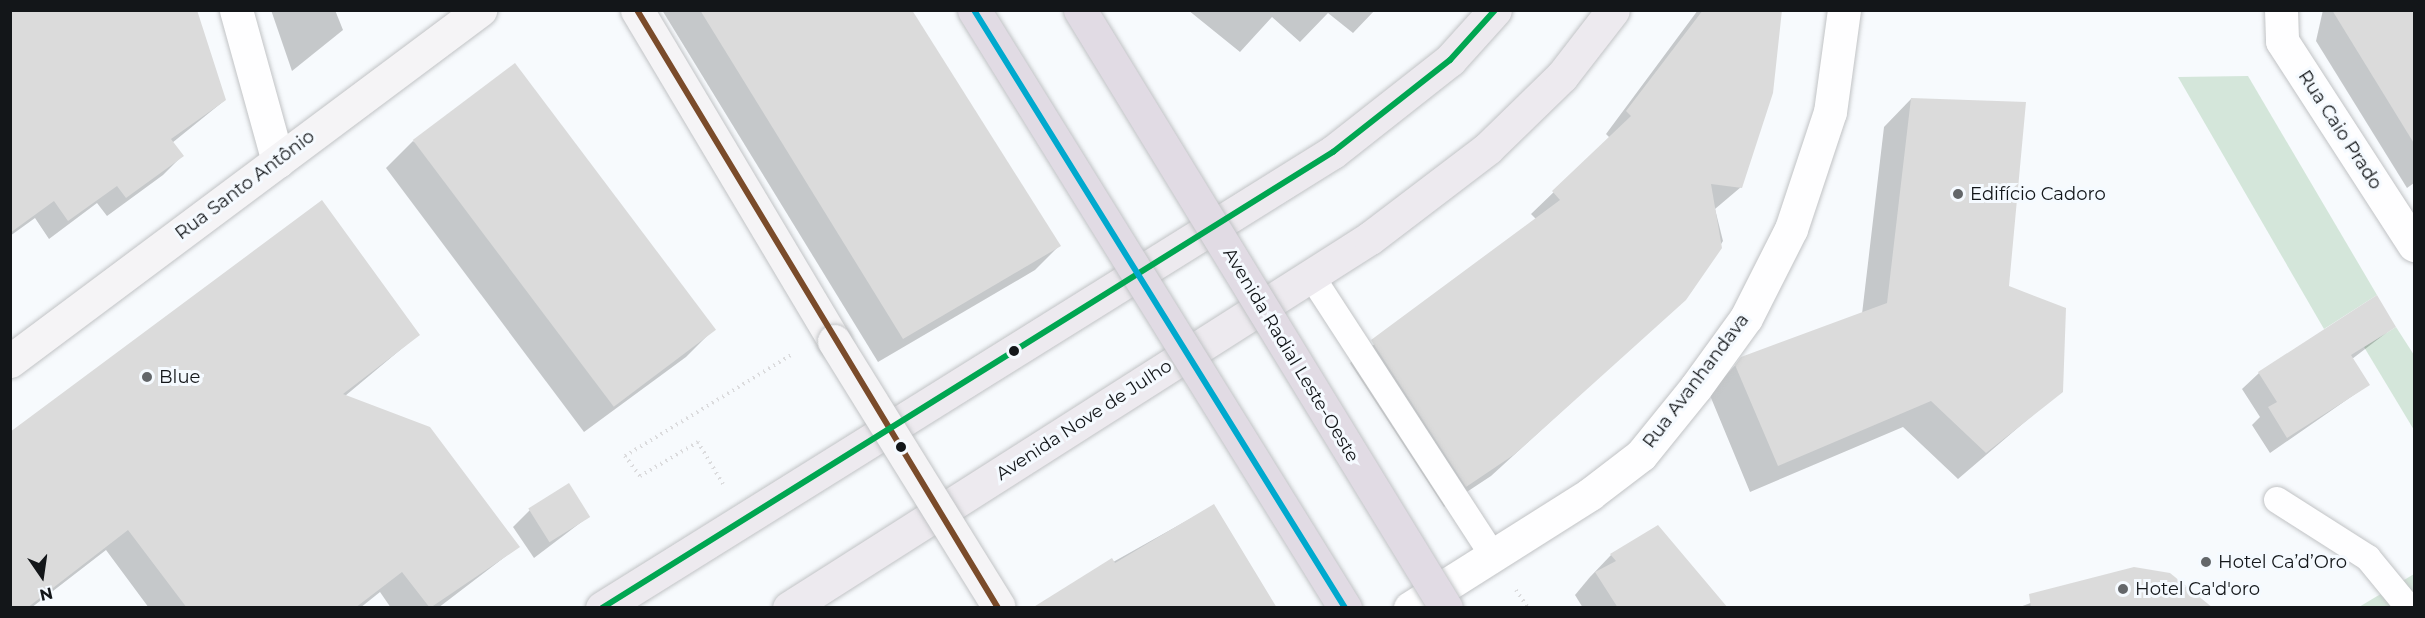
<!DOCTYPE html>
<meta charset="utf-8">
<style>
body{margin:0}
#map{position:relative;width:2425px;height:618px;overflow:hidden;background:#f7fafd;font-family:Montserrat,sans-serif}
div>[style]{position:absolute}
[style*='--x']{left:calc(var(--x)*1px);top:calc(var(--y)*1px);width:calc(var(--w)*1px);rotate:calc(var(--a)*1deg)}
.green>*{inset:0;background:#d4e6da}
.shadow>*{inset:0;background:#0003}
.building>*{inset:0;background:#dbdbdb;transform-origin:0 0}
.path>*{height:4px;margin-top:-2px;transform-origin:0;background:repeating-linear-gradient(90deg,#dbdbdd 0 1.5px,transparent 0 6px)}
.roads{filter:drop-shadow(0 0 2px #c1c3c5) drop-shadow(0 0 2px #c1c3c5)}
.lane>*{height:26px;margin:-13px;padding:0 13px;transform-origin:13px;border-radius:13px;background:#fefeff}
.street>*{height:33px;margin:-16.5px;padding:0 16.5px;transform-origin:16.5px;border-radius:16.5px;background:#fefeff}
.secondary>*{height:33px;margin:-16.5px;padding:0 16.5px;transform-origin:16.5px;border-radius:16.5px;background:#f5f4f6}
.primary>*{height:33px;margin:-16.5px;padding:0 16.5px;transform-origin:16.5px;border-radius:16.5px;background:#edeaef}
.bridges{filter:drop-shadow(0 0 2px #c1c3c5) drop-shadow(0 0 2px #c1c3c5)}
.secondary-bridge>*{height:33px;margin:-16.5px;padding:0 16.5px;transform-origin:16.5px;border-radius:16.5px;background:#f5f4f6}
.highway-bridge>*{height:33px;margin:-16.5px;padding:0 16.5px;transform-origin:16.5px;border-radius:16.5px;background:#e1dbe4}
.bus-1>*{height:6px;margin:-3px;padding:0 3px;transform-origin:3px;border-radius:3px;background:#7a4b2a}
.bus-2>*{height:6px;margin:-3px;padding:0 3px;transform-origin:3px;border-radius:3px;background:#00a651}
.bus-3>*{height:6px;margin:-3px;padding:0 3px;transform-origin:3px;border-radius:3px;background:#00a9ce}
.dots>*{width:16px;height:16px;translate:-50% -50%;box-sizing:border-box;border:3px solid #f5faff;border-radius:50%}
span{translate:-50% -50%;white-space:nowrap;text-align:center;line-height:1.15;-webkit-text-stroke:6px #f5faff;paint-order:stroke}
.street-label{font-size:18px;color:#131619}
.poi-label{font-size:18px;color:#131619}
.left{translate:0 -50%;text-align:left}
.frame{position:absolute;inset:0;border:12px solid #131619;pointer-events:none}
.north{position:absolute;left:12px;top:546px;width:60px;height:60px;-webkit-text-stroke:4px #f5faff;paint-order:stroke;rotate:167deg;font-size:16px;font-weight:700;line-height:24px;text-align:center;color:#131619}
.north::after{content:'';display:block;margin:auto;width:21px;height:27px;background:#131619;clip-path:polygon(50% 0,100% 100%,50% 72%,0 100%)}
</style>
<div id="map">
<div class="green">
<i style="clip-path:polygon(2248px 76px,2377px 295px,2324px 329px,2178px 77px)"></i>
<i style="clip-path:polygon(2396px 327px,2414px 355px,2414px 430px,2364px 347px)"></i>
<i style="clip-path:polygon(2414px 574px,2414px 607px,2359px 607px)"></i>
</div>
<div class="shadow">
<i style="clip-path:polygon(10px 10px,225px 100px,172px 143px,182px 156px,163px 175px,107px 216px,97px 203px,49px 239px,35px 218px,10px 236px)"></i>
<i style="clip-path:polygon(271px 10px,335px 10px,343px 30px,292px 71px)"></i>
<i style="clip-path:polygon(662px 10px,911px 10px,1059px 246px,1035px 270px,878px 362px)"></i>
<i style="clip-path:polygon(1188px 10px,1375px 10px,1353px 33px,1328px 13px,1300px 42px,1272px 17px,1240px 52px)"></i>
<i style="clip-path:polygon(1698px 10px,1780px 10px,1741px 187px,1715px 209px,1723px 241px,1691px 292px,1668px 314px,1491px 476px,1444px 507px,1350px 363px,1536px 219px,1531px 214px,1610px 138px,1606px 134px)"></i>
<i style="clip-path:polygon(2323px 10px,2414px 10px,2414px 183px,2407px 188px,2316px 41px)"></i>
<i style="clip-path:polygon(1911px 99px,2061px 391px,1958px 479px,1903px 427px,1750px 492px,1709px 393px,1742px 358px,1862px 314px,1884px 127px)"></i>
<i style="clip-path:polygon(413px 141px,713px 330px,686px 357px,584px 432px,386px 168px)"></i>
<i style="clip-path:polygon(2394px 327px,2352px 359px,2368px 385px,2270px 453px,2252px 425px,2260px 417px,2242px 389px,2259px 373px)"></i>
<i style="clip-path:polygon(418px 335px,345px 396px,518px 547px,438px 608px,391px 608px,380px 592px,360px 608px,149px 608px,106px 550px,31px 608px,10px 608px)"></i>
<i style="clip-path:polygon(1213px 506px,1275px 608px,1065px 589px)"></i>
<i style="clip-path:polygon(530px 510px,588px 517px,534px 558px,513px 527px)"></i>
<i style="clip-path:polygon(1658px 527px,1726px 608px,1583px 608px,1575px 595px,1590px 577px,1611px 555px)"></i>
<i style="clip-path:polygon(2103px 577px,2201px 608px,2017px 608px)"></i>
</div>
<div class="building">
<i style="clip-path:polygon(10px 10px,197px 10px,226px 100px,171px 139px,184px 156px,126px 198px,117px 186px,68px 221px,54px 201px,10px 233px)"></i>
<i style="clip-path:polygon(700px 10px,912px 10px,1061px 246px,903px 339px)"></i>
<i style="clip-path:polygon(1703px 10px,1782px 10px,1773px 93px,1742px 188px,1711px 184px,1722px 248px,1686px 300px,1515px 454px,1466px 487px,1371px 340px,1560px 200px,1552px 191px,1631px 116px,1626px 111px)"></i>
<i style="clip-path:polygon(2332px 10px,2415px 10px,2415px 145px)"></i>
<i style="left:515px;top:63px;width:334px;height:128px;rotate:53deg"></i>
<i style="clip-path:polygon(1911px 98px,2026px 102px,2009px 286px,2066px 308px,2063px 392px,1986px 453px,1931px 401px,1778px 466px,1735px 365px,1741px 357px,1887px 303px)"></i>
<i style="clip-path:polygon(322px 200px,420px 335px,343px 394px,430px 427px,520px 547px,430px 608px,402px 572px,355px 608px,187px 608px,128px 530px,27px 608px,10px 608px,10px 432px)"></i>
<i style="clip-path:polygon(2377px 295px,2396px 327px,2351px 355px,2370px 385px,2287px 438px,2268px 407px,2277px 402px,2258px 372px)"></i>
<i style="left:569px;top:483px;width:40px;height:48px;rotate:58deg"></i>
<i style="clip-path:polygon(1214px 504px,1277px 608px,1032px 608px,1112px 558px,1115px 563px)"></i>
<i style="clip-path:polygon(1658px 525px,1728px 608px,1618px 608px,1595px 572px,1616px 561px,1610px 554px)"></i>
<i style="clip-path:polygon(2134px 567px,2170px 573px,2213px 608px,2031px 608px,2029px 594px)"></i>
</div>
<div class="path">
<i style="--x:723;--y:484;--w:49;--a:-120.8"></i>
<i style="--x:698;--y:442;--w:67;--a:149.6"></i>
<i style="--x:640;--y:476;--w:25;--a:-127"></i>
<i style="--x:625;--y:456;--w:197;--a:-31.3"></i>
<i style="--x:1516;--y:590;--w:22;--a:56"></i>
</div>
<div class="roads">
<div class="lane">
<i style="--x:1312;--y:277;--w:330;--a:57"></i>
<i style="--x:2277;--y:500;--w:108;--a:32.5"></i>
<i style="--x:2368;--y:558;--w:65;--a:50.6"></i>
</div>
<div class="street">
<i style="--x:236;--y:10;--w:157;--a:74.5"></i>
<i style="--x:2281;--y:10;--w:31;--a:88"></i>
<i style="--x:2282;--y:41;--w:243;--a:57.1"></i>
<i style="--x:1410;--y:608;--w:213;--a:-32.3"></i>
<i style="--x:1590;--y:494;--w:64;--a:-37.4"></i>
<i style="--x:1641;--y:455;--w:87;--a:-51"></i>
<i style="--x:1696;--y:387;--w:85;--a:-54.1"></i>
<i style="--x:1746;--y:318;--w:100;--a:-63.2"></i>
<i style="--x:1791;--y:229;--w:123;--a:-71.6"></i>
<i style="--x:1830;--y:112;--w:103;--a:-82.2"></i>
</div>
<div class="secondary">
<i style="--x:637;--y:10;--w:385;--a:59.2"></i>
<i style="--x:10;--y:361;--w:587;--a:-36.75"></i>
</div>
<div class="primary">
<i style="--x:602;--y:608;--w:862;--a:-31.96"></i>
<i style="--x:1333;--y:152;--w:149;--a:-38.2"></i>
<i style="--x:1450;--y:60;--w:67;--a:-48"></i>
<i style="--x:789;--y:608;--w:689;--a:-32.49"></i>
<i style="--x:1370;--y:238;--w:148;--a:-37.3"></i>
<i style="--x:1488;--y:148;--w:103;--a:-44.2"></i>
<i style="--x:1562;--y:76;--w:83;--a:-52.3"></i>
</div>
</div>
<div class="bridges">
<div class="secondary-bridge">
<i style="--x:834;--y:341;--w:312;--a:58.2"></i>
</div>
<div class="highway-bridge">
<i style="--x:974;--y:10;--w:704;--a:58.18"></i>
<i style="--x:1080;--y:10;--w:701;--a:58.53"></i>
</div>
</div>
<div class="bus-1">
<i style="--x:637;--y:10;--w:699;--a:58.88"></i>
</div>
<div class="bus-2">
<i style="--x:602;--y:608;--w:862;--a:-31.96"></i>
<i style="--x:1333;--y:152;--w:149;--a:-38.2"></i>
<i style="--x:1450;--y:60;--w:67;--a:-48"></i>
</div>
<div class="bus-3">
<i style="--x:974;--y:10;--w:704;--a:58.18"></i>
</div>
<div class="dots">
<i style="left:1958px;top:194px;background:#636669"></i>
<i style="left:1014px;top:351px;background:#131619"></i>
<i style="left:147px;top:377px;background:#636669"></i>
<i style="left:901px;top:447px;background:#131619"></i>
<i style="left:2206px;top:562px;background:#636669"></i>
<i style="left:2123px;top:589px;background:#636669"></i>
</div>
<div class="street-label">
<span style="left:2340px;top:130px;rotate:57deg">Rua Caio Prado</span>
<span style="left:245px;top:185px;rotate:-37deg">Rua Santo Antônio</span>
<span style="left:1291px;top:355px;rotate:59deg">Avenida Radial Leste-Oeste</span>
<span style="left:1696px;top:381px;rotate:-53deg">Rua Avanhandava</span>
<span style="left:1084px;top:420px;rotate:-33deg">Avenida Nove de Julho</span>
</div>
<div class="poi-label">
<span class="left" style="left:1970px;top:194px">Edifício Cadoro</span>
<span class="left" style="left:159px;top:377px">Blue</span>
<span class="left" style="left:2218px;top:562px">Hotel Ca’d’Oro</span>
<span class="left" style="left:2135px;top:589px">Hotel Ca'd'oro</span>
</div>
<div class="frame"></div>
<div class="north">N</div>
</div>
